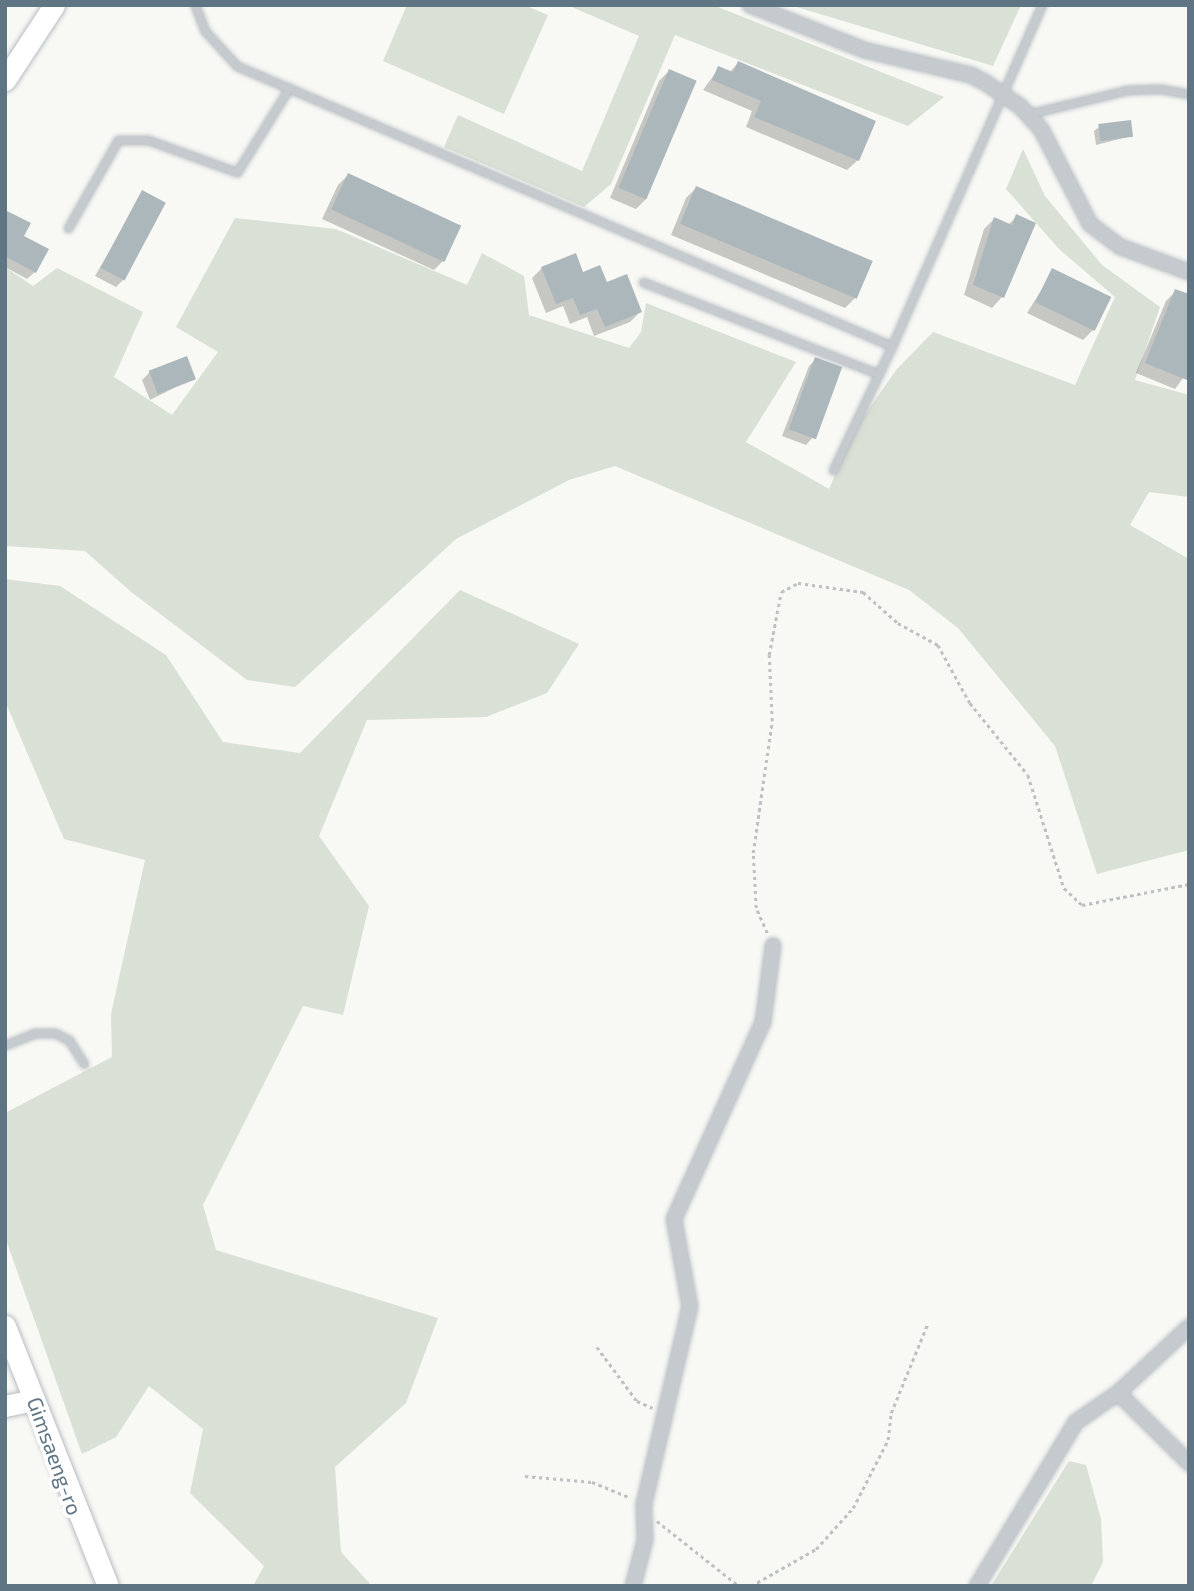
<!DOCTYPE html>
<style>
body{margin:0}
#map{position:relative;width:1194px;height:1591px;overflow:hidden;background:#f8f8f4;font-family:"Exo 2",sans-serif}
div>[style]{position:absolute}
[style*='--x']{left:calc(var(--x)*1px);top:calc(var(--y)*1px);width:calc(var(--w)*1px);rotate:calc(var(--a)*1deg)}
.green>*{inset:0;background:#d9e0d5}
.shadow>*{inset:0;background:#0003}
.building>*{inset:0;background:#acb7bc;transform-origin:0 0}
.path>*{height:2.5px;margin-top:-1.25px;transform-origin:0;background:repeating-linear-gradient(90deg,#bec1c3 0 3.5px,transparent 0 7px)}
.roads{filter:drop-shadow(0 0 2px #b6bdc2) drop-shadow(0 0 2px #b6bdc2)}
.lane>*{height:7px;margin:-3.5px;padding:0 3.5px;transform-origin:3.5px;border-radius:3.5px;background:#c4cacd}
.street>*{height:14px;margin:-7px;padding:0 7px;transform-origin:7px;border-radius:7px;background:#c4cacd}
.secondary>*{height:21px;margin:-10.5px;padding:0 10.5px;transform-origin:10.5px;border-radius:10.5px;background:#fff}
span{translate:-50% -50%;white-space:nowrap;text-align:center;line-height:1.15;-webkit-text-stroke:7px #fff;paint-order:stroke}
.street-label{font-size:21px;color:#5f7583}
.frame{position:absolute;inset:0;border:7px solid #5f7583;pointer-events:none}
</style>
<div id="map">
<div class="green">
<i style="clip-path:polygon(407px 5px,524px 5px,548px 15px,504px 114px,383px 61px)"></i>
<i style="clip-path:polygon(567px 5px,713px 5px,944px 97px,908px 126px,675px 35px,611px 184px,584px 207px,444px 147px,458px 115px,582px 171px,639px 36px)"></i>
<i style="clip-path:polygon(790px 5px,1021px 5px,993px 66px)"></i>
<i style="clip-path:polygon(1023px 149px,1045px 196px,1102px 265px,1160px 307px,1135px 380px,1189px 395px,1189px 497px,1149px 492px,1130px 525px,1189px 559px,1189px 850px,1097px 874px,1055px 746px,958px 628px,909px 590px,615px 466px,569px 480px,456px 539px,295px 687px,247px 680px,130px 591px,85px 551px,5px 546px,5px 267px,33px 286px,57px 268px,143px 312px,114px 377px,172px 415px,218px 352px,176px 327px,235px 218px,336px 229px,467px 285px,482px 253px,524px 276px,529px 315px,629px 348px,641px 332px,646px 303px,796px 362px,746px 442px,829px 489px,853px 432px,896px 370px,933px 332px,1075px 385px,1115px 297px,1059px 249px,1006px 189px)"></i>
<i style="clip-path:polygon(5px 579px,60px 586px,166px 655px,223px 742px,300px 753px,460px 590px,579px 644px,547px 693px,486px 717px,367px 720px,319px 836px,369px 906px,343px 1015px,303px 1006px,203px 1205px,216px 1250px,438px 1318px,406px 1403px,335px 1467px,341px 1552px,372px 1586px,253px 1586px,264px 1566px,190px 1493px,203px 1429px,149px 1386px,116px 1437px,82px 1454px,5px 1237px,5px 1113px,112px 1057px,111px 1014px,145px 860px,64px 839px,5px 701px)"></i>
<i style="clip-path:polygon(1069px 1461px,1086px 1465px,1101px 1519px,1103px 1562px,1092px 1584px,991px 1586px)"></i>
</div>
<div class="shadow">
<i style="clip-path:polygon(738px 63px,858px 160px,847px 170px,746px 127px,752px 111px,703px 90px,719px 68px,729px 73px)"></i>
<i style="clip-path:polygon(669px 71px,646px 199px,636px 209px,610px 198px,659px 81px)"></i>
<i style="clip-path:polygon(1099px 127px,1131px 136px,1096px 145px,1094px 131px)"></i>
<i style="clip-path:polygon(348px 175px,460px 226px,444px 260px,434px 270px,322px 219px,338px 185px)"></i>
<i style="clip-path:polygon(696px 188px,871px 262px,855px 298px,845px 308px,671px 235px,686px 198px)"></i>
<i style="clip-path:polygon(143px 192px,123px 280px,116px 287px,95px 276px)"></i>
<i style="clip-path:polygon(5px 212px,22px 236px,35px 272px,27px 279px,5px 267px)"></i>
<i style="clip-path:polygon(1017px 216px,1034px 224px,1002px 297px,992px 308px,964px 295px,984px 229px,994px 219px,1008px 225px)"></i>
<i style="clip-path:polygon(542px 268px,582px 274px,606px 285px,640px 312px,630px 322px,594px 336px,587px 317px,570px 324px,563px 306px,546px 313px,532px 278px)"></i>
<i style="clip-path:polygon(1053px 271px,1093px 330px,1083px 340px,1027px 313px)"></i>
<i style="clip-path:polygon(1176px 291px,1189px 296px,1189px 370px,1175px 389px,1136px 373px,1166px 301px)"></i>
<i style="clip-path:polygon(816px 359px,813px 437px,806px 445px,782px 436px,809px 366px)"></i>
<i style="clip-path:polygon(150px 372px,194px 378px,150px 400px,142px 380px)"></i>
</div>
<div class="building">
<i style="clip-path:polygon(738px 61px,876px 121px,859px 161px,754px 117px,761px 101px,712px 80px,718px 66px,733px 72px)"></i>
<i style="left:669px;top:69px;width:30px;height:129px;rotate:23deg"></i>
<i style="left:1131px;top:120px;width:17px;height:33px;rotate:83deg"></i>
<i style="left:348px;top:173px;width:125px;height:40px;rotate:25deg"></i>
<i style="left:696px;top:186px;width:192px;height:41px;rotate:23deg"></i>
<i style="left:142px;top:190px;width:27px;height:88px;rotate:28deg"></i>
<i style="clip-path:polygon(5px 210px,31px 223px,24px 236px,49px 249px,36px 273px,5px 256px)"></i>
<i style="clip-path:polygon(1016px 214px,1036px 223px,1004px 298px,973px 285px,994px 217px,1012px 225px)"></i>
<i style="clip-path:polygon(576px 253px,583px 272px,600px 265px,607px 282px,627px 274px,642px 312px,605px 327px,597px 309px,580px 315px,573px 298px,556px 304px,541px 267px)"></i>
<i style="left:1052px;top:268px;width:66px;height:38px;rotate:26deg"></i>
<i style="clip-path:polygon(1175px 289px,1189px 294px,1187px 380px,1145px 363px)"></i>
<i style="left:187px;top:356px;width:25px;height:41px;rotate:69deg"></i>
<i style="left:815px;top:357px;width:29px;height:77px;rotate:20deg"></i>
</div>
<div class="path">
<i style="--x:767;--y:933;--w:27;--a:-114"></i>
<i style="--x:756;--y:908;--w:55;--a:-93.1"></i>
<i style="--x:753;--y:853;--w:133;--a:-81.8"></i>
<i style="--x:772;--y:721;--w:66;--a:-92.6"></i>
<i style="--x:769;--y:655;--w:64;--a:-79.2"></i>
<i style="--x:781;--y:592;--w:19;--a:-28"></i>
<i style="--x:798;--y:583;--w:66;--a:7.9"></i>
<i style="--x:863;--y:592;--w:47;--a:41.5"></i>
<i style="--x:898;--y:623;--w:46;--a:28.8"></i>
<i style="--x:938;--y:645;--w:66;--a:61.1"></i>
<i style="--x:970;--y:703;--w:92;--a:51.1"></i>
<i style="--x:1028;--y:775;--w:119;--a:72.3"></i>
<i style="--x:1064;--y:888;--w:25;--a:43"></i>
<i style="--x:1082;--y:905;--w:109;--a:-11.1"></i>
<i style="--x:597;--y:1347;--w:67;--a:53.5"></i>
<i style="--x:637;--y:1401;--w:17;--a:24"></i>
<i style="--x:525;--y:1476;--w:67;--a:5.1"></i>
<i style="--x:592;--y:1482;--w:42;--a:22.3"></i>
<i style="--x:657;--y:1521;--w:105;--a:38.4"></i>
<i style="--x:751;--y:1586;--w:75;--a:-29.6"></i>
<i style="--x:816;--y:1549;--w:55;--a:-47.9"></i>
<i style="--x:853;--y:1508;--w:76;--a:-62.8"></i>
<i style="--x:888;--y:1440;--w:27;--a:-84"></i>
<i style="--x:891;--y:1413;--w:97;--a:-67.7"></i>
</div>
<div class="roads">
<div class="lane">
<i style="--x:195;--y:5;--w:28;--a:69"></i>
<i style="--x:205;--y:31;--w:47;--a:47.6"></i>
<i style="--x:237;--y:66;--w:712;--a:23.15"></i>
<i style="--x:892;--y:346;--w:373;--a:-66.3"></i>
<i style="--x:1028;--y:114;--w:103;--a:-13.5"></i>
<i style="--x:1128;--y:90;--w:33;--a:-2"></i>
<i style="--x:1161;--y:89;--w:28;--a:10"></i>
<i style="--x:68;--y:228;--w:101;--a:-60.4"></i>
<i style="--x:118;--y:140;--w:30;--a:0"></i>
<i style="--x:148;--y:140;--w:95;--a:19.8"></i>
<i style="--x:237;--y:172;--w:99;--a:-58.2"></i>
<i style="--x:643;--y:282;--w:253;--a:21.3"></i>
<i style="--x:833;--y:470;--w:137;--a:-64.6"></i>
<i style="--x:5;--y:1045;--w:31;--a:-22"></i>
<i style="--x:34;--y:1033;--w:21;--a:0"></i>
<i style="--x:55;--y:1033;--w:16;--a:27"></i>
<i style="--x:69;--y:1040;--w:28;--a:58"></i>
</div>
<div class="street">
<i style="--x:750;--y:5;--w:123;--a:21.5"></i>
<i style="--x:864;--y:50;--w:110;--a:13.2"></i>
<i style="--x:971;--y:75;--w:17;--a:28"></i>
<i style="--x:986;--y:83;--w:42;--a:34.4"></i>
<i style="--x:1021;--y:107;--w:30;--a:48"></i>
<i style="--x:1041;--y:129;--w:107;--a:62.7"></i>
<i style="--x:1090;--y:224;--w:39;--a:37"></i>
<i style="--x:1121;--y:247;--w:72;--a:20.2"></i>
<i style="--x:1118;--y:1393;--w:100;--a:44.6"></i>
<i style="--x:633;--y:1586;--w:48;--a:-75.4"></i>
<i style="--x:645;--y:1540;--w:36;--a:-92"></i>
<i style="--x:644;--y:1504;--w:202;--a:-76.9"></i>
<i style="--x:690;--y:1307;--w:89;--a:-100.3"></i>
<i style="--x:674;--y:1219;--w:216;--a:-65.7"></i>
<i style="--x:763;--y:1022;--w:77;--a:-82.5"></i>
<i style="--x:977;--y:1586;--w:192;--a:-58.9"></i>
<i style="--x:1076;--y:1422;--w:51;--a:-34.6"></i>
<i style="--x:1118;--y:1393;--w:97;--a:-42.9"></i>
</div>
<div class="secondary">
<i style="--x:5;--y:80;--w:90;--a:-56.8"></i>
<i style="--x:5;--y:1326;--w:280;--a:68.4"></i>
<i style="--x:5;--y:1406;--w:30;--a:-12"></i>
</div>
</div>
<div class="street-label">
<span style="left:55px;top:1456px;rotate:70deg">Gimsaeng-ro</span>
</div>
<div class="frame"></div>
</div>
